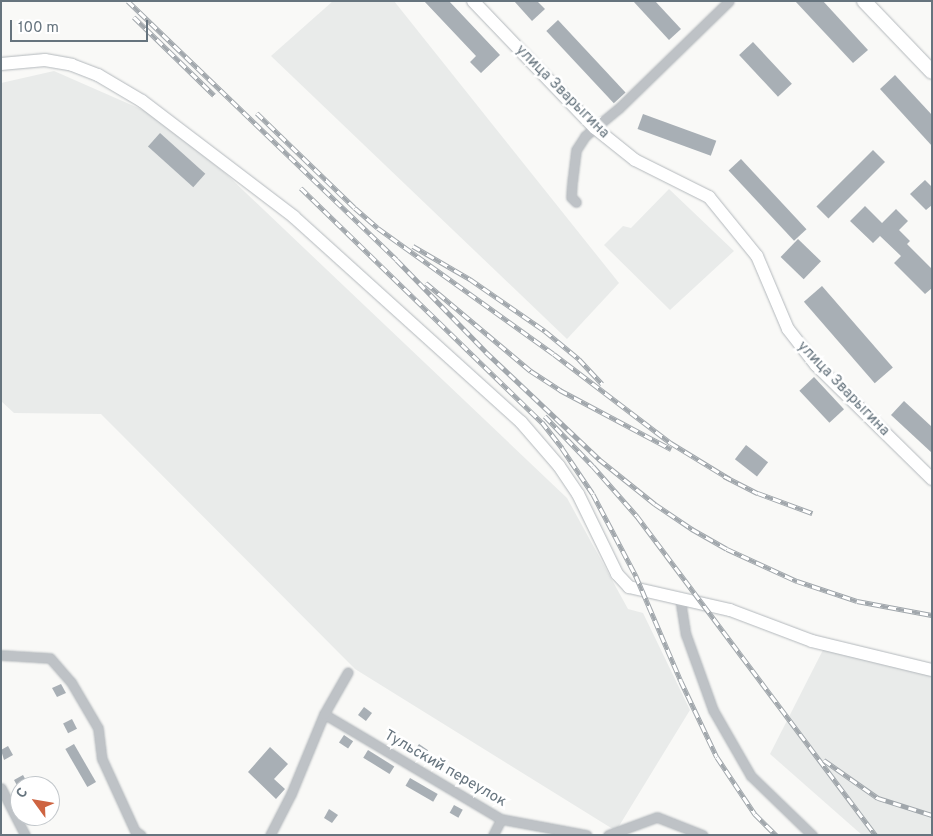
<!DOCTYPE html>
<meta charset="utf-8">
<style>
body{margin:0}
#map{position:relative;width:933px;height:836px;overflow:hidden;background:#f9f9f7;font-family:Overpass,sans-serif}
div>[style]{position:absolute}
[style*='--x']{left:calc(var(--x)*1px);top:calc(var(--y)*1px);width:calc(var(--w)*1px);rotate:calc(var(--a)*1deg)}
.built>*{inset:0;background:#e9ebea}
.building>*{inset:0;background:#a8afb5;transform-origin:0 0}
.roads{filter:drop-shadow(0 0 1px #b3b8bc) drop-shadow(0 0 1px #b3b8bc)}
.street>*{height:9px;margin:-4.5px;padding:0 4.5px;transform-origin:4.5px;border-radius:4.5px;background:#bec2c6}
.secondary>*{height:12px;margin:-6px;padding:0 6px;transform-origin:6px;border-radius:6px;background:#fff}
.primary>*{height:14px;margin:-7px;padding:0 7px;transform-origin:7px;border-radius:7px;background:#fff}
.rail>*{height:4.5px;margin-top:-2.25px;transform-origin:0;background:repeating-linear-gradient(90deg,#fff 0 8px,#a1a7ac 0 16px);box-sizing:border-box;border-block:1px solid #a1a7ac}
span{translate:-50% -50%;white-space:nowrap;text-align:center;line-height:1.15;-webkit-text-stroke:5px #fff;paint-order:stroke}
.street-label{font-size:15px;color:#66747e}
.frame{position:absolute;inset:0;border:2px solid #66747e;pointer-events:none}
.north{position:absolute;left:10px;top:776px;width:50px;height:50px;box-sizing:border-box;background:#fff;border:1px solid #c2c7cb;border-radius:50%;rotate:302deg;font-size:14px;font-weight:700;line-height:20px;text-align:center;color:#66747e}
.north::after{content:'';display:block;margin:auto;width:18px;height:22px;background:#ce6441;clip-path:polygon(50% 0,100% 100%,50% 72%,0 100%)}
.scale{position:absolute;left:10px;top:20px;width:138px;height:22px;box-sizing:border-box;border:2px solid #66747e;border-top:0;padding-left:6px;font-size:15px;line-height:18px;white-space:nowrap;color:#66747e;-webkit-text-stroke:4px #fff;paint-order:stroke}
</style>
<div id="map">
<div class="built">
<i style="clip-path:polygon(333px 1px,394px 1px,619px 283px,567px 339px,271px 56px)"></i>
<i style="clip-path:polygon(54px 71px,152px 114px,225px 173px,567px 498px,628px 609px,643px 613px,690px 710px,616px 831px,355px 669px,101px 414px,14px 413px,1px 401px,1px 83px)"></i>
<i style="clip-path:polygon(669px 189px,734px 251px,670px 310px,604px 245px,623px 226px,631px 228px)"></i>
<i style="clip-path:polygon(825px 646px,932px 673px,932px 835px,862px 835px,770px 754px)"></i>
</div>
<div class="building">
<i style="clip-path:polygon(424px 1px,449px 1px,500px 55px,481px 73px,470px 62px,476px 56px)"></i>
<i style="clip-path:polygon(514px 1px,537px 1px,545px 9px,532px 21px)"></i>
<i style="clip-path:polygon(633px 1px,655px 1px,681px 29px,669px 40px)"></i>
<i style="clip-path:polygon(795px 1px,823px 1px,868px 50px,853px 63px)"></i>
<i style="left:558px;top:20px;width:99px;height:16px;rotate:47deg"></i>
<i style="left:753px;top:42px;width:57px;height:19px;rotate:47deg"></i>
<i style="clip-path:polygon(895px 75px,932px 115px,932px 146px,880px 89px)"></i>
<i style="left:643px;top:114px;width:78px;height:16px;rotate:20deg"></i>
<i style="left:160px;top:133px;width:61px;height:18px;rotate:42deg"></i>
<i style="left:873px;top:150px;width:17px;height:80px;rotate:45deg"></i>
<i style="left:741px;top:159px;width:96px;height:17px;rotate:47deg"></i>
<i style="clip-path:polygon(925px 180px,932px 187px,932px 205px,926px 210px,910px 194px)"></i>
<i style="clip-path:polygon(865px 206px,882px 223px,896px 209px,908px 221px,899px 230px,910px 241px,907px 244px,932px 269px,932px 288px,925px 294px,894px 263px,901px 256px,880px 236px,873px 243px,850px 221px)"></i>
<i style="left:798px;top:239px;width:32px;height:25px;rotate:44deg"></i>
<i style="left:822px;top:286px;width:108px;height:24px;rotate:49deg"></i>
<i style="left:814px;top:377px;width:44px;height:20px;rotate:47deg"></i>
<i style="clip-path:polygon(904px 401px,932px 427px,932px 453px,891px 415px)"></i>
<i style="left:746px;top:445px;width:28px;height:18px;rotate:38deg"></i>
<i style="clip-path:polygon(61px 684px,66px 693px,57px 697px,52px 688px)"></i>
<i style="left:364px;top:707px;width:10px;height:10px;rotate:37deg"></i>
<i style="left:72px;top:719px;width:11px;height:10px;rotate:63deg"></i>
<i style="left:344px;top:735px;width:11px;height:9px;rotate:34deg"></i>
<i style="left:74px;top:744px;width:44px;height:10px;rotate:60deg"></i>
<i style="left:419px;top:744px;width:11px;height:9px;rotate:34deg"></i>
<i style="clip-path:polygon(8px 746px,13px 755px,4px 760px,1px 750px)"></i>
<i style="clip-path:polygon(270px 747px,288px 764px,274px 779px,285px 789px,276px 799px,248px 772px)"></i>
<i style="left:368px;top:750px;width:31px;height:9px;rotate:32deg"></i>
<i style="clip-path:polygon(23px 775px,28px 784px,20px 786px,19px 789px,14px 780px)"></i>
<i style="left:410px;top:778px;width:32px;height:9px;rotate:30deg"></i>
<i style="left:454px;top:805px;width:10px;height:9px;rotate:29deg"></i>
<i style="clip-path:polygon(329px 809px,338px 815px,332px 823px,324px 818px)"></i>
</div>
<div class="roads">
<div class="street">
<i style="--x:576;--y:202;--w:7;--a:-135"></i>
<i style="--x:571;--y:197;--w:14;--a:-86"></i>
<i style="--x:572;--y:183;--w:33;--a:-83"></i>
<i style="--x:576;--y:150;--w:17;--a:-57"></i>
<i style="--x:585;--y:136;--w:44;--a:-39.5"></i>
<i style="--x:619;--y:108;--w:153;--a:-44.2"></i>
<i style="--x:680;--y:599;--w:36;--a:81"></i>
<i style="--x:686;--y:635;--w:80;--a:70.2"></i>
<i style="--x:713;--y:710;--w:76;--a:60.1"></i>
<i style="--x:751;--y:776;--w:85;--a:44"></i>
<i style="--x:1;--y:655;--w:49;--a:3.5"></i>
<i style="--x:50;--y:658;--w:32;--a:49"></i>
<i style="--x:71;--y:682;--w:53;--a:59.6"></i>
<i style="--x:98;--y:728;--w:31;--a:83"></i>
<i style="--x:102;--y:759;--w:79;--a:65.4"></i>
<i style="--x:135;--y:831;--w:7;--a:34"></i>
<i style="--x:324;--y:714;--w:206;--a:30.7"></i>
<i style="--x:501;--y:819;--w:87;--a:10.5"></i>
<i style="--x:1;--y:788;--w:53;--a:62.9"></i>
<i style="--x:270;--y:835;--w:46;--a:-62.9"></i>
<i style="--x:291;--y:794;--w:87;--a:-67.6"></i>
<i style="--x:324;--y:714;--w:48;--a:-60.3"></i>
<i style="--x:493;--y:835;--w:18;--a:-63"></i>
<i style="--x:608;--y:835;--w:52;--a:-20.2"></i>
<i style="--x:657;--y:817;--w:49;--a:21.4"></i>
</div>
<div class="secondary">
<i style="--x:473;--y:1;--w:176;--a:46.2"></i>
<i style="--x:595;--y:128;--w:51;--a:38.7"></i>
<i style="--x:635;--y:160;--w:83;--a:26.6"></i>
<i style="--x:709;--y:197;--w:76;--a:50.9"></i>
<i style="--x:757;--y:256;--w:79;--a:67"></i>
<i style="--x:788;--y:329;--w:46;--a:52.1"></i>
<i style="--x:816;--y:365;--w:163;--a:44.5"></i>
<i style="--x:1;--y:64;--w:44;--a:-5.2"></i>
<i style="--x:45;--y:60;--w:27;--a:10"></i>
<i style="--x:72;--y:65;--w:28;--a:21"></i>
<i style="--x:98;--y:75;--w:51;--a:30.6"></i>
<i style="--x:142;--y:101;--w:191;--a:37.3"></i>
<i style="--x:294;--y:217;--w:306;--a:42.1"></i>
<i style="--x:521;--y:422;--w:58;--a:49.2"></i>
<i style="--x:559;--y:466;--w:34;--a:56"></i>
<i style="--x:578;--y:494;--w:89;--a:64"></i>
<i style="--x:617;--y:574;--w:18;--a:47"></i>
<i style="--x:629;--y:587;--w:104;--a:12.8"></i>
<i style="--x:730;--y:610;--w:88;--a:20.7"></i>
<i style="--x:812;--y:641;--w:123;--a:13.6"></i>
</div>
<div class="primary">
<i style="--x:864;--y:1;--w:98;--a:46.2"></i>
</div>
</div>
<div class="rail">
<i style="--x:128;--y:1;--w:373;--a:43.9"></i>
<i style="--x:397;--y:260;--w:128;--a:45.9"></i>
<i style="--x:486;--y:352;--w:156;--a:43.4"></i>
<i style="--x:599;--y:459;--w:72;--a:38.8"></i>
<i style="--x:655;--y:504;--w:45;--a:34"></i>
<i style="--x:692;--y:529;--w:40;--a:29.7"></i>
<i style="--x:727;--y:549;--w:77;--a:24.6"></i>
<i style="--x:797;--y:581;--w:63;--a:18.4"></i>
<i style="--x:857;--y:601;--w:76;--a:10.6"></i>
<i style="--x:134;--y:17;--w:112;--a:44.3"></i>
<i style="--x:257;--y:113;--w:136;--a:44.1"></i>
<i style="--x:355;--y:208;--w:30;--a:41"></i>
<i style="--x:378;--y:228;--w:216;--a:35.6"></i>
<i style="--x:554;--y:354;--w:147;--a:37.3"></i>
<i style="--x:671;--y:443;--w:69;--a:31.4"></i>
<i style="--x:301;--y:188;--w:336;--a:44.2"></i>
<i style="--x:542;--y:422;--w:33;--a:52"></i>
<i style="--x:562;--y:448;--w:55;--a:56"></i>
<i style="--x:593;--y:494;--w:93;--a:62.3"></i>
<i style="--x:636;--y:576;--w:114;--a:66.8"></i>
<i style="--x:681;--y:681;--w:84;--a:64.7"></i>
<i style="--x:717;--y:757;--w:69;--a:56.3"></i>
<i style="--x:755;--y:814;--w:30;--a:45"></i>
<i style="--x:413;--y:246;--w:66;--a:30.1"></i>
<i style="--x:470;--y:279;--w:91;--a:34.7"></i>
<i style="--x:545;--y:331;--w:44;--a:39.5"></i>
<i style="--x:579;--y:359;--w:34;--a:47"></i>
<i style="--x:426;--y:283;--w:137;--a:40"></i>
<i style="--x:531;--y:371;--w:35;--a:33"></i>
<i style="--x:560;--y:390;--w:126;--a:28"></i>
<i style="--x:545;--y:416;--w:69;--a:46.2"></i>
<i style="--x:593;--y:466;--w:67;--a:48.7"></i>
<i style="--x:637;--y:516;--w:399;--a:53.2"></i>
<i style="--x:724;--y:476;--w:38;--a:27"></i>
<i style="--x:758;--y:493;--w:58;--a:20.3"></i>
<i style="--x:824;--y:760;--w:66;--a:35.1"></i>
<i style="--x:878;--y:798;--w:57;--a:17.5"></i>
</div>
<div class="street-label">
<span style="left:562px;top:92px;rotate:45deg">улица Зварыгина</span>
<span style="left:843px;top:389px;rotate:46deg">улица Зварыгина</span>
<span style="left:445px;top:769px;rotate:30deg">Тульский переулок</span>
</div>
<div class="frame"></div>
<div class="north">С</div>
<div class="scale">100 m</div>
</div>
